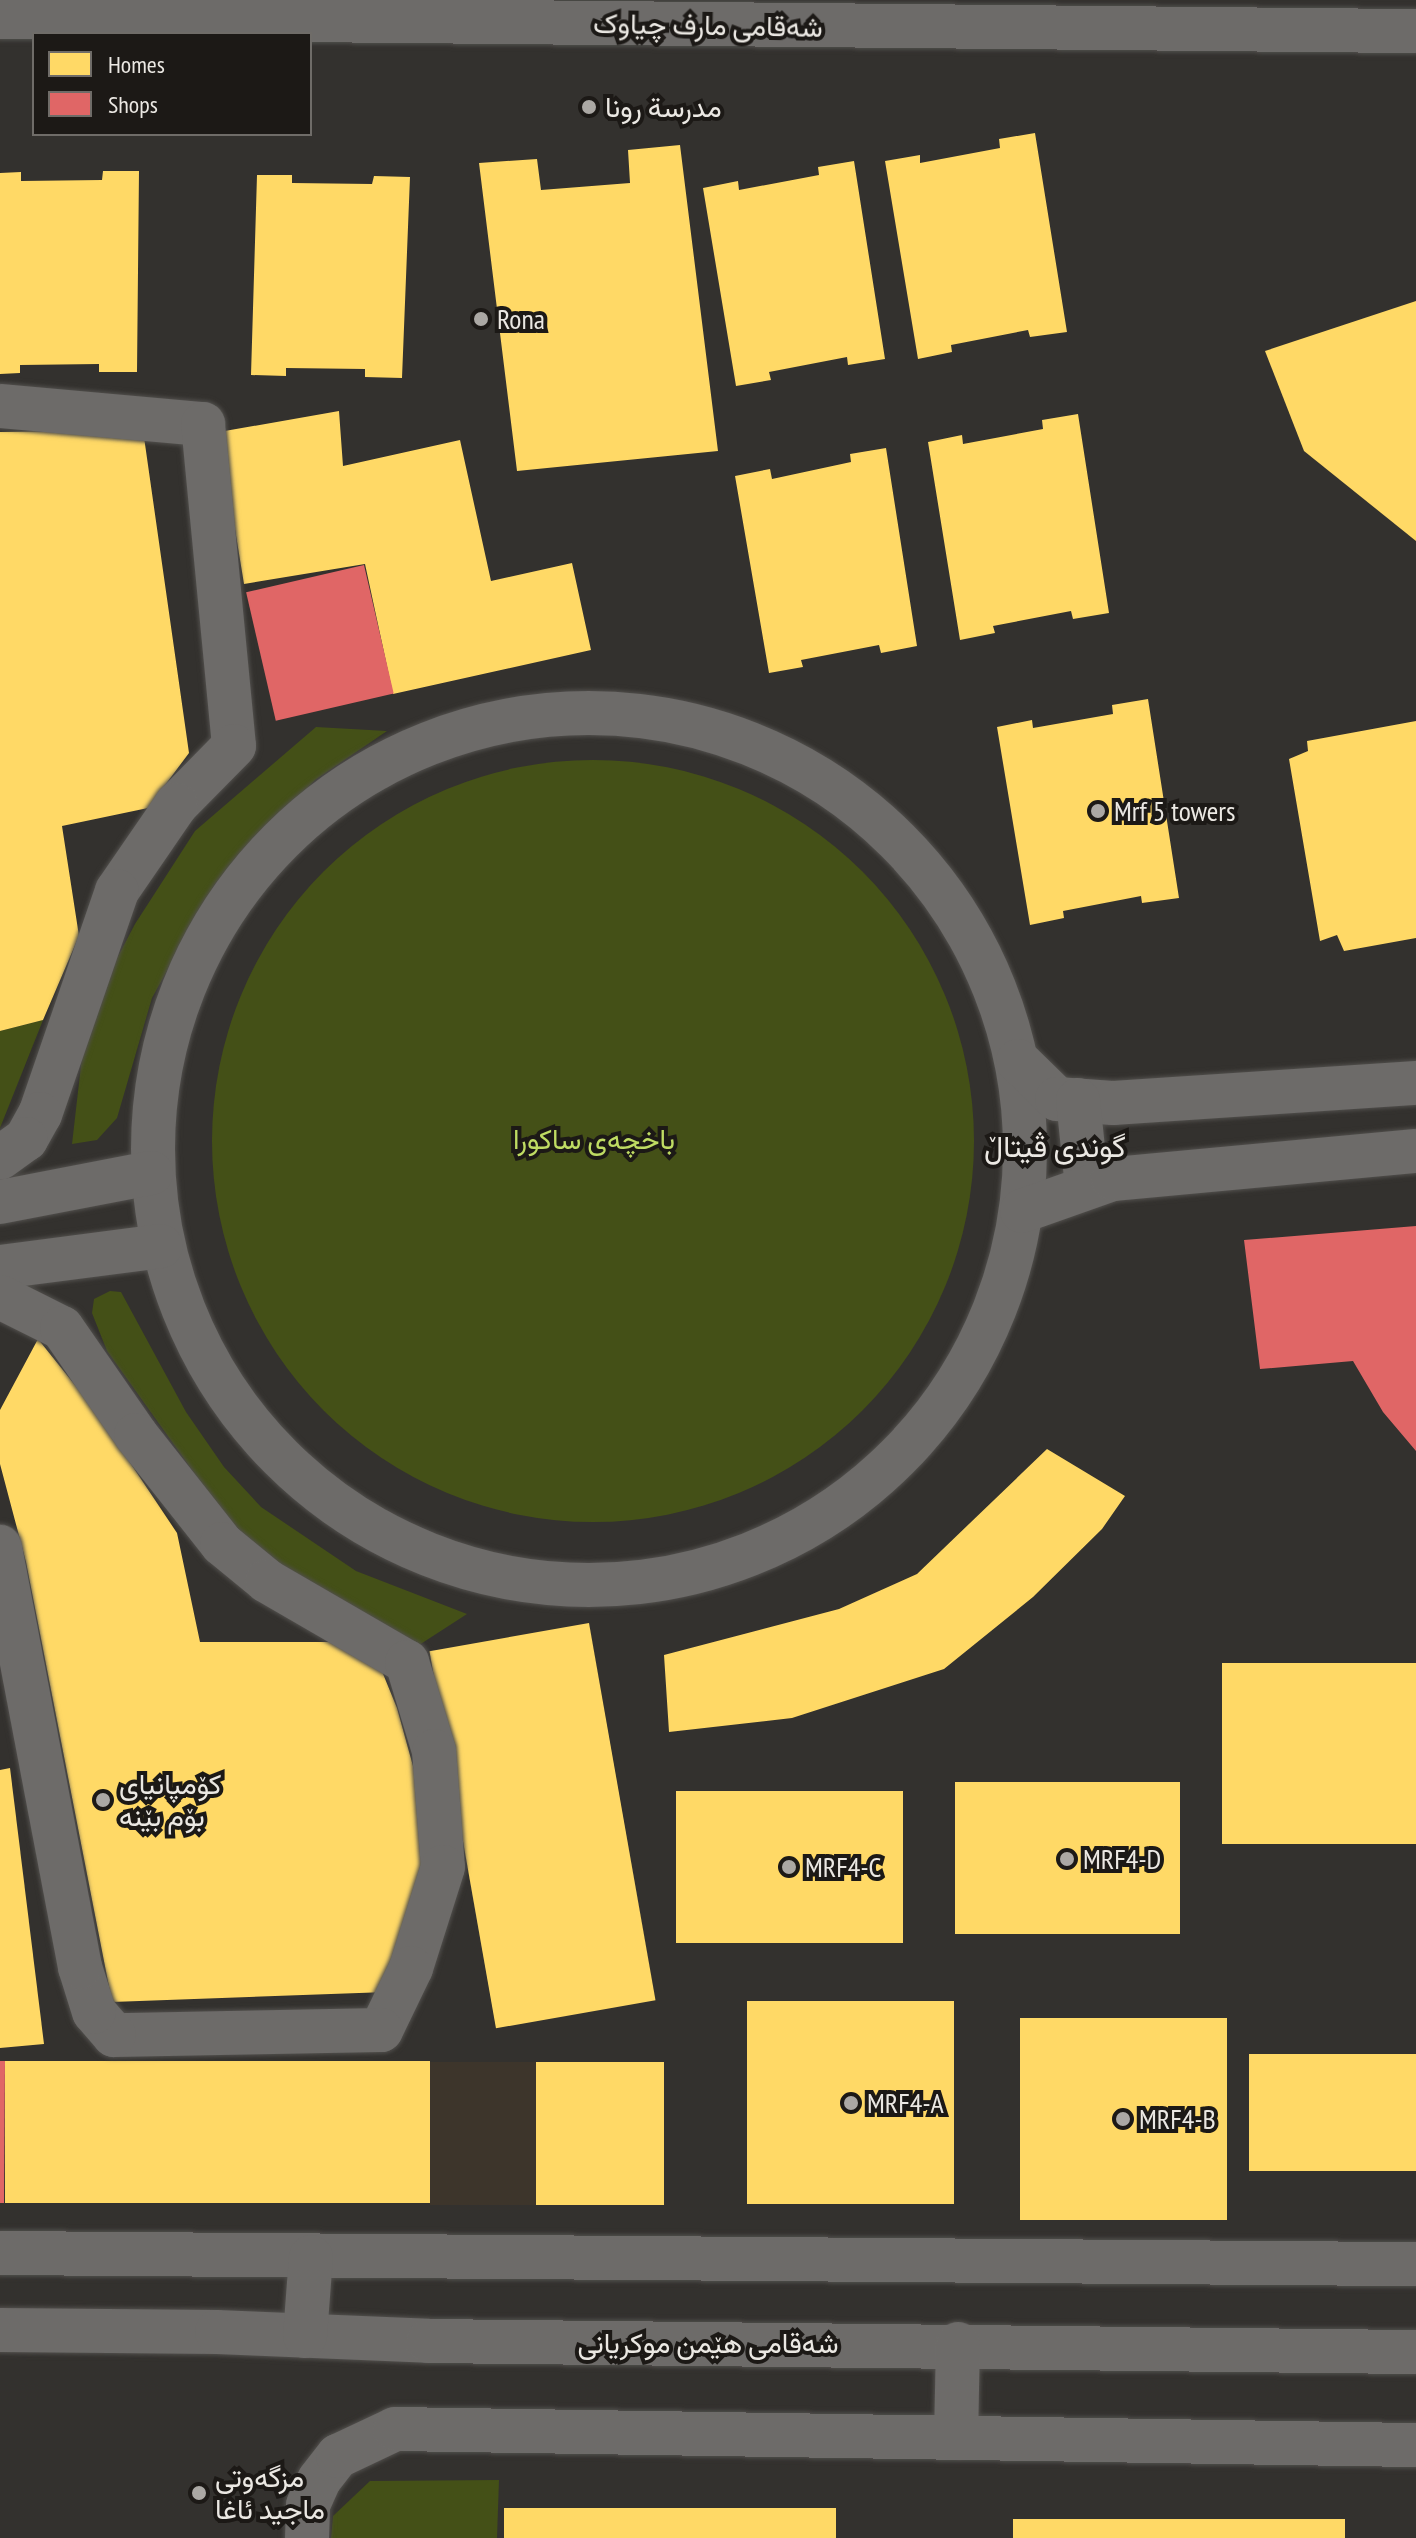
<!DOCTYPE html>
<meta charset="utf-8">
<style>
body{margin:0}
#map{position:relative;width:1416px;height:2538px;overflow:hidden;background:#33312e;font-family:"PT Sans Narrow",Vazirmatn,sans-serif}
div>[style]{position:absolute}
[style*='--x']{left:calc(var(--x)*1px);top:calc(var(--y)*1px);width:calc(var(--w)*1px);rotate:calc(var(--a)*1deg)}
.built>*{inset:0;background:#3d352b;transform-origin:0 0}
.green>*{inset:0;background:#445017}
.round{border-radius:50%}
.homes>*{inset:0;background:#ffd966;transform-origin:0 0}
.shops>*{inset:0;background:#e06666;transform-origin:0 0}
.roads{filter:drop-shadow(0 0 2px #514f4c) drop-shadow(0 0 2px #514f4c)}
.minor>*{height:44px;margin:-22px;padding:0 22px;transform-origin:22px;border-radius:22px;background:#6d6b69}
.minor>.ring{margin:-22px;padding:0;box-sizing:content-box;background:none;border:44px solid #6d6b69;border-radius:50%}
.dots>*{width:22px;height:22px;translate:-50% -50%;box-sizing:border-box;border:4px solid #1c1916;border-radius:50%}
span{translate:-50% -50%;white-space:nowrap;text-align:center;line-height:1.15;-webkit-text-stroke:8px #1c1916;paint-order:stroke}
.street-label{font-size:28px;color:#ebe8e3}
.poi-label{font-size:28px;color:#ebe8e3}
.left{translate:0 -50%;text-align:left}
.park-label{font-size:28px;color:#bfdc63}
.neighbourhood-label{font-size:30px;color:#ebe8e3}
.legend{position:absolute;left:32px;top:32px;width:280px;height:104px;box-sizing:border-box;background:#1c1916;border:2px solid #6f6c68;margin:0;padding:10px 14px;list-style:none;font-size:24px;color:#ebe8e3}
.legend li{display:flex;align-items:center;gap:16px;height:40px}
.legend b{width:40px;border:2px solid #6f6c68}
</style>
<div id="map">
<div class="built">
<i style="left:430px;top:2062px;width:106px;height:143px"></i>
</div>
<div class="green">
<i style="clip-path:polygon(316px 727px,387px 731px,315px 780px,215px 884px,152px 998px,117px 1118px,97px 1140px,72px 1144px,83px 1048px,115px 962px,135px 924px,195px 831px)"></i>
<i class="round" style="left:212px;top:760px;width:762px;height:762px"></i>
<i style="clip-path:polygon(43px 1020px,0 1128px,0 1031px)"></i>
<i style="clip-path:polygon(110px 1291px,121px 1292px,186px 1412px,224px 1467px,261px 1507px,356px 1571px,467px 1614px,416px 1647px,327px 1600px,235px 1530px,107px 1351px,92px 1313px,94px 1299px)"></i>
<i style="clip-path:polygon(499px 2480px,497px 2538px,331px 2538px,333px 2516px,370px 2481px)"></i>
</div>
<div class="homes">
<i style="clip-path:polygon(1035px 133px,1067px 332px,1030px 337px,1028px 330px,951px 345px,952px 352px,918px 359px,885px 161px,920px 155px,920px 163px,1000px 148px,999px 139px)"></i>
<i style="clip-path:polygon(680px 145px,718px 451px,517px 471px,479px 163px,537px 159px,541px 190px,630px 183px,628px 150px)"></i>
<i style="clip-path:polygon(854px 161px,885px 359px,848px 365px,847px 357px,769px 372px,771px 380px,736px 386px,703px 188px,738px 181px,739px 190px,819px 175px,818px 167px)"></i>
<i style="clip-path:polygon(103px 171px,139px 171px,137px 372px,99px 372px,99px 364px,20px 365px,20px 373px,0 374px,0 173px,21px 172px,21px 181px,102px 180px)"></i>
<i style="clip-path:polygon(257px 175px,292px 175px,292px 183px,372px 184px,374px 176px,410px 177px,402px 378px,365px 377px,365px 369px,286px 368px,286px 376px,251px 375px)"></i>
<i style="clip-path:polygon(1416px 301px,1416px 541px,1304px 451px,1265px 351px)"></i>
<i style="clip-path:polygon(339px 411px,343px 466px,460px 440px,491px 581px,572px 563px,591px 650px,393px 694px,365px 564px,244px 584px,219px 432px)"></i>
<i style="clip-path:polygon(1078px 414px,1109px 613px,1073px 619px,1071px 611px,993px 626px,995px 633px,960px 640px,928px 442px,962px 435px,963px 444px,1043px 429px,1042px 420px)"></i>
<i style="clip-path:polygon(143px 430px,189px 753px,148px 808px,62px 826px,79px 936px,43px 1020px,0 1031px,0 432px)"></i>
<i style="clip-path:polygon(886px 448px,917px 646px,881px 653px,879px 645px,801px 660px,803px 667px,769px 673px,735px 476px,770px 469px,772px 479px,851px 462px,850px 454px)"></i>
<i style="clip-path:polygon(1148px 699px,1179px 898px,1142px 903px,1141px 896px,1063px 911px,1064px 918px,1030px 925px,997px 727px,1032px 720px,1033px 728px,1113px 714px,1112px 705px)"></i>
<i style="clip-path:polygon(1416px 721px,1416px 938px,1344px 951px,1337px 935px,1320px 941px,1289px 759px,1308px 751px,1307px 741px)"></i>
<i style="clip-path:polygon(38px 1339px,95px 1410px,177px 1533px,200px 1642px,370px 1642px,397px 1708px,416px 1777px,425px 1856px,387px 1992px,112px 2002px,26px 1562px,0 1464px,0 1410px)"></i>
<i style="clip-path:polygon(1047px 1449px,1125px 1496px,1102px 1529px,1033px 1597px,944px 1669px,792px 1718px,669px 1732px,664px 1655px,839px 1609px,917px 1574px)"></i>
<i style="left:589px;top:1623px;width:383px;height:162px;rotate:80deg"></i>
<i style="left:1416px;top:1663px;width:181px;height:194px;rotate:90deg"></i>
<i style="clip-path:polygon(10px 1768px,44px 2044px,0 2048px,0 1770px)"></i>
<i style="left:955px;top:1782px;width:225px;height:152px"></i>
<i style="left:676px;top:1791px;width:227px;height:152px"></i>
<i style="left:747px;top:2001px;width:207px;height:203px"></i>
<i style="left:1020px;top:2018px;width:207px;height:202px"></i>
<i style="left:1416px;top:2054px;width:117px;height:167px;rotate:90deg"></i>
<i style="left:5px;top:2061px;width:425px;height:142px"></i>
<i style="left:536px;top:2062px;width:128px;height:143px"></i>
<i style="left:504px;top:2508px;width:332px;height:30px"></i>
<i style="left:1013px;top:2519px;width:332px;height:19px"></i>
</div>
<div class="shops">
<i style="left:364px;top:565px;width:132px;height:121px;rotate:77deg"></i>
<i style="clip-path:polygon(1416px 1226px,1416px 1451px,1383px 1412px,1353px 1361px,1260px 1369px,1244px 1240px)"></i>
<i style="clip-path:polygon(0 2061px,5px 2061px,4px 2203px,0 2203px)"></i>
</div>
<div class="roads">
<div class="minor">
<i style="--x:0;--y:17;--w:1416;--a:0.57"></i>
<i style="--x:0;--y:406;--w:204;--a:5.1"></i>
<i style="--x:203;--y:424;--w:323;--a:84.5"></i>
<i style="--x:234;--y:746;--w:83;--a:134.5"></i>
<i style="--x:176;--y:805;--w:104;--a:124.5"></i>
<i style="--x:117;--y:891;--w:236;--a:109"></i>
<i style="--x:40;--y:1114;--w:29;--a:119"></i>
<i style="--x:26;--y:1139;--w:32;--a:144"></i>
<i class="ring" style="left:153px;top:713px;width:828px;height:828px"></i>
<i style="--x:1018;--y:1061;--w:54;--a:44.3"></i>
<i style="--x:1057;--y:1099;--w:56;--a:4.1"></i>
<i style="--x:1113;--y:1103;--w:304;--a:-3.8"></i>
<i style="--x:1078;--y:1100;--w:87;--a:84.1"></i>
<i style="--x:0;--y:1202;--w:154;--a:-10.9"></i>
<i style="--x:1022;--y:1211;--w:96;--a:-19.4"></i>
<i style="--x:1113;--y:1179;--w:304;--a:-5.3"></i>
<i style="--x:0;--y:1267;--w:162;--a:-7.4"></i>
<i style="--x:0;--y:1297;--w:69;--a:26.6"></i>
<i style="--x:62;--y:1328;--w:130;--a:55.3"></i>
<i style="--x:136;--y:1435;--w:139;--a:51.7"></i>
<i style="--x:222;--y:1544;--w:58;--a:39.4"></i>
<i style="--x:267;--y:1581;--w:162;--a:30.1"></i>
<i style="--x:407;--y:1662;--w:93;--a:73.1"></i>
<i style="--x:434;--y:1751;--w:116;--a:85.6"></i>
<i style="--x:443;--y:1867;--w:106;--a:107.6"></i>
<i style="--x:411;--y:1968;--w:69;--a:115.8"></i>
<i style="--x:381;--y:2030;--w:267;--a:178.9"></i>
<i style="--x:114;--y:2035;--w:30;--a:-131"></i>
<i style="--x:94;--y:2012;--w:47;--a:-107.3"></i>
<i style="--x:80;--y:1967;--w:428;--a:-100.8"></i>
<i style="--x:0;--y:2253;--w:1416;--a:0.45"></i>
<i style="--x:0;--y:2330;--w:217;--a:0.5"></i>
<i style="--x:217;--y:2332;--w:211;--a:2.4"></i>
<i style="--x:428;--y:2341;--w:988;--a:0.64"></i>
<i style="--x:305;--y:2336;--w:79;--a:-85.7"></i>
<i style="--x:956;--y:2438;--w:94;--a:-88.8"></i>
<i style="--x:307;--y:2538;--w:33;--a:-88"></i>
<i style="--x:308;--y:2505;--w:27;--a:-66"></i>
<i style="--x:319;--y:2480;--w:31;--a:-52"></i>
<i style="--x:338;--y:2456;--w:63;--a:-25.3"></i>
<i style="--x:395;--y:2429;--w:1021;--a:0.9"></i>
</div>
</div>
<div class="dots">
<i style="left:589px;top:107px;background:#aba8a4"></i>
<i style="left:481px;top:319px;background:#aba8a4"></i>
<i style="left:1098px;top:811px;background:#aba8a4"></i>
<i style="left:103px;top:1800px;background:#aba8a4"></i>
<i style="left:1067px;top:1859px;background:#aba8a4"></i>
<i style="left:789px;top:1867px;background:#aba8a4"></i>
<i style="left:851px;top:2103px;background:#aba8a4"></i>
<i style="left:1123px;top:2119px;background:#aba8a4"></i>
<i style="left:199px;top:2493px;background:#aba8a4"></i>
</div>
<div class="street-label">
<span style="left:708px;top:25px;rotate:1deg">شەقامی مارف چیاوک</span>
<span style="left:708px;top:2343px">شەقامی هێمن موکریانی</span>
</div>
<div class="poi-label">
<span class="left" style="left:605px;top:107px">مدرسة رونا</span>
<span class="left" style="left:497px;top:319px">Rona</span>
<span class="left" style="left:1114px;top:811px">Mrf 5 towers</span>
<span class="left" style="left:119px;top:1800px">کۆمپانیای<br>بۆم بێنە</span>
<span class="left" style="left:1083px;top:1859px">MRF4-D</span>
<span class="left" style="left:805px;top:1867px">MRF4-C</span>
<span class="left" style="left:867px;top:2103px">MRF4-A</span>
<span class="left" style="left:1139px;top:2119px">MRF4-B</span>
<span class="left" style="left:215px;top:2493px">مزگەوتی<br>ماجید ئاغا</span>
</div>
<div class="park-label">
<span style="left:594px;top:1139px">باخچەی ساکورا</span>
</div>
<div class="neighbourhood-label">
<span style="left:1055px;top:1146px">گوندی ڤیتاڵ</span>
</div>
<ul class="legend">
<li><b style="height:22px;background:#ffd966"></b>Homes</li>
<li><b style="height:22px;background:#e06666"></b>Shops</li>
</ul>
</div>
